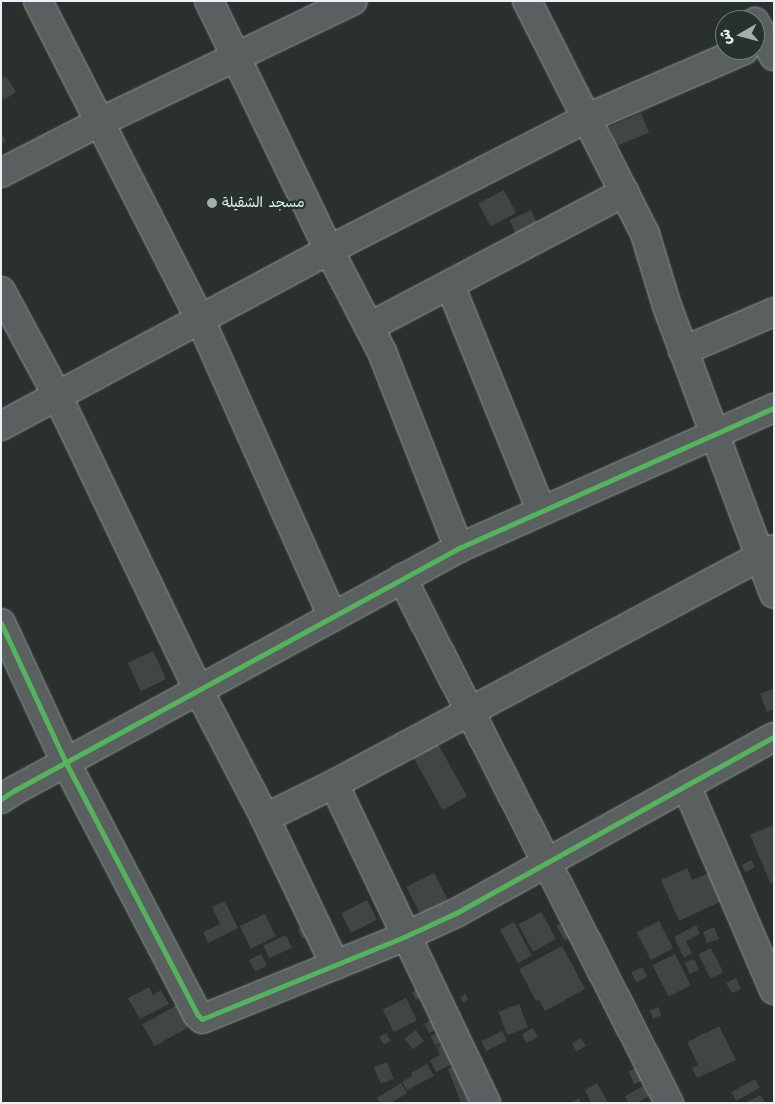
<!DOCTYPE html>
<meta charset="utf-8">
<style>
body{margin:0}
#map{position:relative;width:775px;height:1104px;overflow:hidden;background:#29302d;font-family:Kalam,"Playpen Sans Arabic",sans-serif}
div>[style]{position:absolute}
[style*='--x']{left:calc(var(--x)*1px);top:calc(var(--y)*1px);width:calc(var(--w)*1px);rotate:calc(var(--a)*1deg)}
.building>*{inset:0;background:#414644;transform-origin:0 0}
.roads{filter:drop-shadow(0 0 1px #959a9a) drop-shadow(0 0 1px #959a9a)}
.minor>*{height:28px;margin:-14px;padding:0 14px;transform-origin:14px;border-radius:14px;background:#5a6060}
.cycleway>*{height:5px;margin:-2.5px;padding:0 2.5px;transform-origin:2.5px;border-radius:2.5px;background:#56b35d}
.dots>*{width:14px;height:14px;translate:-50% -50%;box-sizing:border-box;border:2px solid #26332d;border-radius:50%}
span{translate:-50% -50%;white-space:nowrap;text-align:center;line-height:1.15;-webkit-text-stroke:4.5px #26332d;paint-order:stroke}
.poi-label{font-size:14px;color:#e8f1f8}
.left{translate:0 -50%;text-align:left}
.frame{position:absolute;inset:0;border:2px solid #e8f1f8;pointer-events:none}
.north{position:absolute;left:715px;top:10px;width:50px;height:50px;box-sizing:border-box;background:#26332d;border:1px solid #747f7e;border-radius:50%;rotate:262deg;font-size:14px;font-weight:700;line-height:20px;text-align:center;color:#e8f1f8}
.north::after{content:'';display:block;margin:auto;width:18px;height:22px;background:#a5adb1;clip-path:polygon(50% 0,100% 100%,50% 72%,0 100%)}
</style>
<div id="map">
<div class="building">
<i style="clip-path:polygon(6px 76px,16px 92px,4px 100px,1px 95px,1px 79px)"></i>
<i style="left:641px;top:113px;width:21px;height:35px;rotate:67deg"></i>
<i style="clip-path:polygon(1px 132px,6px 141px,1px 144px)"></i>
<i style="left:504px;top:190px;width:26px;height:29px;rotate:62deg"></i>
<i style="left:531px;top:210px;width:17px;height:24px;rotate:65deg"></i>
<i style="left:153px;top:651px;width:31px;height:28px;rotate:65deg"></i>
<i style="clip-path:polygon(774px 688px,774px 709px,767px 712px,760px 694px)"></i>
<i style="left:438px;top:744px;width:60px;height:28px;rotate:61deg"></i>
<i style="clip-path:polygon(773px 825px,774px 882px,771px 884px,750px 835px)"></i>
<i style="left:751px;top:860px;width:8px;height:11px;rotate:60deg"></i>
<i style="clip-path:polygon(687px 868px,692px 880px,709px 873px,722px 901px,679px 921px,661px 880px)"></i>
<i style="left:434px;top:873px;width:34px;height:31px;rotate:63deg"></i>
<i style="left:367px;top:900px;width:22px;height:29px;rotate:63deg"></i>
<i style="clip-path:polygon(225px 901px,238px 928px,208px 943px,203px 932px,220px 924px,212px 907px)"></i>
<i style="left:541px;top:912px;width:31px;height:26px;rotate:61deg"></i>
<i style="left:265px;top:914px;width:25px;height:28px;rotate:64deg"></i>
<i style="left:569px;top:919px;width:17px;height:14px;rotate:62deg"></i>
<i style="left:659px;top:921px;width:31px;height:25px;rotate:63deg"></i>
<i style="left:514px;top:922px;width:38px;height:16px;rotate:62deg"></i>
<i style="left:308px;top:924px;width:10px;height:12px;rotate:61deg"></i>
<i style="clip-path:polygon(696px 925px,700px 934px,686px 941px,692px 953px,684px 958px,674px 937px)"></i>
<i style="clip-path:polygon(714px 927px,719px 939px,707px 943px,703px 932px)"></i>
<i style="left:286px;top:935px;width:14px;height:25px;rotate:65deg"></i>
<i style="clip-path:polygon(562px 946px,585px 989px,545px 1011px,539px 1000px,536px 1001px,519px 969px)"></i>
<i style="left:711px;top:948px;width:27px;height:14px;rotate:63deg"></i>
<i style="left:261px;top:954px;width:13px;height:13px;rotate:63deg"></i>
<i style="left:675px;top:954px;width:35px;height:25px;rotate:63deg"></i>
<i style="left:694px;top:959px;width:12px;height:10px;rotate:66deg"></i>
<i style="left:642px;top:967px;width:11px;height:12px;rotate:63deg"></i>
<i style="clip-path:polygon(736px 978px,741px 989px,732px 993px,726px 983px)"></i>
<i style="clip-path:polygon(423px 986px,426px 995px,416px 1000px,412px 992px)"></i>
<i style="clip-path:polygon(149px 987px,153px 995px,161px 990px,169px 1004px,140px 1019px,128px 998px)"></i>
<i style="clip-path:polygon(465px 994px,468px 999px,464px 1003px,460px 998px)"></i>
<i style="left:406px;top:998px;width:25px;height:26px;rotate:64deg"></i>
<i style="left:179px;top:1004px;width:25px;height:42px;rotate:61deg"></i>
<i style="left:519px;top:1004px;width:25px;height:22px;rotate:69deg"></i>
<i style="left:658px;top:1007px;width:9px;height:9px;rotate:69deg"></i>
<i style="left:435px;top:1018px;width:11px;height:12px;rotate:63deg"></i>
<i style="clip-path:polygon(719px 1026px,736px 1060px,697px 1078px,692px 1068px,698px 1065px,687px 1042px)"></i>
<i style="left:533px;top:1028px;width:10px;height:13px;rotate:61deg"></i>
<i style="left:416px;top:1030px;width:14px;height:14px;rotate:54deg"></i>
<i style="left:442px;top:1030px;width:11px;height:13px;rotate:63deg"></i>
<i style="left:502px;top:1031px;width:11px;height:23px;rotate:63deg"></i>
<i style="left:386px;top:1033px;width:9px;height:8px;rotate:58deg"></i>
<i style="left:581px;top:1038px;width:9px;height:11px;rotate:58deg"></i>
<i style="clip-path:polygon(448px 1041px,458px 1061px,436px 1072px,430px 1060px,440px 1055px,436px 1047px)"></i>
<i style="left:387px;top:1062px;width:18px;height:14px;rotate:68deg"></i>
<i style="clip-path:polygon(427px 1064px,434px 1076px,407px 1090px,402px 1082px,412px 1076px,411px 1073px)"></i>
<i style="clip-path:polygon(459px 1064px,475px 1098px,465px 1103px,461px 1103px,448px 1069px)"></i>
<i style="left:640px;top:1066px;width:14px;height:13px;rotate:65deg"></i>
<i style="left:755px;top:1079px;width:10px;height:27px;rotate:61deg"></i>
<i style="clip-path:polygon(401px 1083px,407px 1093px,391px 1103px,380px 1103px,377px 1098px)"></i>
<i style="clip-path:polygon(597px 1083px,608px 1103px,591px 1103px,585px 1090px)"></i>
<i style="clip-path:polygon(643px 1086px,648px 1097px,637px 1103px,628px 1103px,625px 1096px)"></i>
<i style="clip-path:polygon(761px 1095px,765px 1103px,744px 1103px)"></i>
<i style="clip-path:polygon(579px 1098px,581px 1103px,570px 1103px)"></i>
</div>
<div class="roads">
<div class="minor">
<i style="--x:38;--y:1;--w:357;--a:63"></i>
<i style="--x:200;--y:319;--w:325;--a:66"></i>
<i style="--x:209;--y:1;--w:276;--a:64.3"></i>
<i style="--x:329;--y:250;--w:115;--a:62.5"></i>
<i style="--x:382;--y:352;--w:211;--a:68.6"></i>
<i style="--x:527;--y:1;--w:261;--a:63.1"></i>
<i style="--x:645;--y:234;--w:75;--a:73"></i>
<i style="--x:667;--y:306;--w:307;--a:69.6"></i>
<i style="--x:755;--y:22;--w:39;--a:61"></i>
<i style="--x:1;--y:173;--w:111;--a:-27.3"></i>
<i style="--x:100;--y:122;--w:280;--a:-25.6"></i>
<i style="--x:450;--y:285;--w:243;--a:68"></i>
<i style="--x:1;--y:291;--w:120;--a:61.7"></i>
<i style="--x:58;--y:397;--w:326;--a:64.4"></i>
<i style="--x:199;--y:691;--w:143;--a:62.5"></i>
<i style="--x:265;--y:818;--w:163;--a:64.5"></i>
<i style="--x:369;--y:327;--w:289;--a:-27.8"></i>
<i style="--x:683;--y:351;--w:99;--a:-23.2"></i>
<i style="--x:1;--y:426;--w:372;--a:-28.2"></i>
<i style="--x:329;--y:250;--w:290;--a:-27.1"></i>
<i style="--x:587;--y:118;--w:171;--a:-23.4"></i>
<i style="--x:402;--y:578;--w:589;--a:63.04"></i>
<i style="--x:1;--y:623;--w:154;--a:65.1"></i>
<i style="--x:66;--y:763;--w:283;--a:62.4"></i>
<i style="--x:197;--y:1014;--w:7;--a:45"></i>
<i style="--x:202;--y:1019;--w:220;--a:-22.1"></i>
<i style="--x:406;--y:936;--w:55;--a:-24.7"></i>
<i style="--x:456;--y:913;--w:363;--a:-29"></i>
<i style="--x:334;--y:784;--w:353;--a:64.5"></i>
<i style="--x:686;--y:785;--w:223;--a:66.8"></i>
<i style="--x:1;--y:799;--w:17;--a:-33"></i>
<i style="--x:15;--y:790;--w:506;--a:-28.59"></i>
<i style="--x:459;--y:548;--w:345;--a:-24"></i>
<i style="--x:265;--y:818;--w:77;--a:-26.2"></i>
<i style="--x:334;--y:784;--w:499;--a:-28.1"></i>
</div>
</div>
<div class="cycleway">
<i style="--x:1;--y:623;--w:154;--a:65.1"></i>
<i style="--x:66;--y:763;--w:283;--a:62.4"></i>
<i style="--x:197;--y:1014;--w:7;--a:45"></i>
<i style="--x:202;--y:1019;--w:220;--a:-22.1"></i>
<i style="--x:406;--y:936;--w:55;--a:-24.7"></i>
<i style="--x:456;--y:913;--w:363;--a:-29"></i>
<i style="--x:1;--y:799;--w:17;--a:-33"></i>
<i style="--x:15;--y:790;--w:506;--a:-28.59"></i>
<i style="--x:459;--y:548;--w:345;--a:-24"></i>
</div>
<div class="dots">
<i style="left:212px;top:203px;background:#a5adb1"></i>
</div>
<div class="poi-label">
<span class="left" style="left:222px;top:203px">مسجد الشقيلة</span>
</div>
<div class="frame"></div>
<div class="north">ش</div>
</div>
